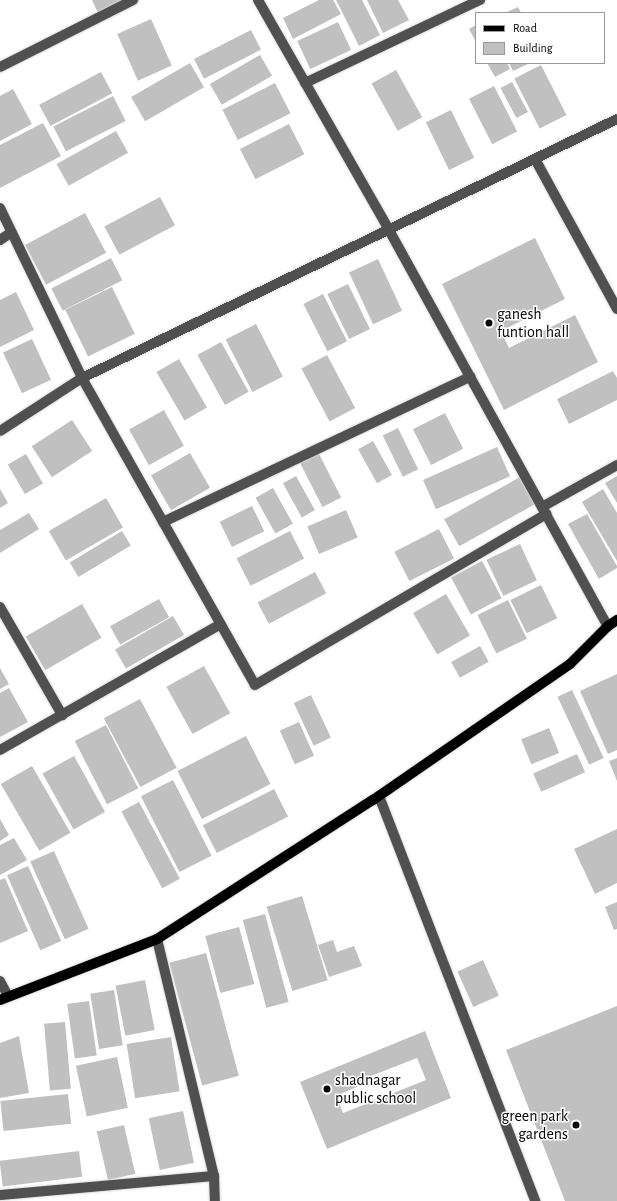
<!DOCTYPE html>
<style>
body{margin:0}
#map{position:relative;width:617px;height:1201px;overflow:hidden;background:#fff;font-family:"Alegreya Sans",sans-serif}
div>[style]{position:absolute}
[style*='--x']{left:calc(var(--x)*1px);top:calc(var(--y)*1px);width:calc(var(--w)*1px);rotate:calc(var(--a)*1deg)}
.building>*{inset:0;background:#c0c0c0;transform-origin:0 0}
.roads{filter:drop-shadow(0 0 1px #dbdbdb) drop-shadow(0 0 1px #dbdbdb)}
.minor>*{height:10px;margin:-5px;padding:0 5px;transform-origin:5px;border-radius:5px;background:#505050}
.major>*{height:10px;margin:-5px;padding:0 5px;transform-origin:5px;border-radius:5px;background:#000}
.dots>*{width:11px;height:11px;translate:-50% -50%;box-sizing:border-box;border:2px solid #fff;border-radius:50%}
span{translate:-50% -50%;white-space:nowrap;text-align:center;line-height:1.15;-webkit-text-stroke:3px #fff;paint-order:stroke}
.poi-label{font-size:16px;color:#000}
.left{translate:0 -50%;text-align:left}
.right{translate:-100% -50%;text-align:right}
.legend{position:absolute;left:475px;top:12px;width:130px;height:52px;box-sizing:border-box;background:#fff;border:1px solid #999;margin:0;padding:5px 7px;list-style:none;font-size:12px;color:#000}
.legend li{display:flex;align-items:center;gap:8px;height:20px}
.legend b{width:20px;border:1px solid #999}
</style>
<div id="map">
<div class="building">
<i style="clip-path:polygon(92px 0,123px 0,98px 13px)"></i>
<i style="clip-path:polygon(319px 0,333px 0,341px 14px,293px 39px,283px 18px)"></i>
<i style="clip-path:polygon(336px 0,362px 0,380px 35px,359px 46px)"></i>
<i style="clip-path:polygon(367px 0,398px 0,409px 20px,383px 33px)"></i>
<i style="clip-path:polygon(518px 7px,521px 13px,505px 13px)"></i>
<i style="left:151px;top:19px;width:51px;height:37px;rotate:66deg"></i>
<i style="left:338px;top:22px;width:31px;height:45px;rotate:65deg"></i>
<i style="clip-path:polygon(476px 25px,476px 42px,469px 29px)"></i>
<i style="left:251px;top:30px;width:22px;height:64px;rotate:63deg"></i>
<i style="left:260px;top:55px;width:24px;height:58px;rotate:60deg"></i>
<i style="left:190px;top:63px;width:28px;height:68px;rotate:60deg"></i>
<i style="clip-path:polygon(487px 63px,507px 63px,510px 69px,495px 77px)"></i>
<i style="clip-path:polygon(509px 63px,530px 63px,513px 71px)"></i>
<i style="left:541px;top:65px;width:56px;height:30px;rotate:63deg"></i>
<i style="left:396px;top:70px;width:54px;height:28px;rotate:61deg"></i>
<i style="left:101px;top:72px;width:24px;height:70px;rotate:62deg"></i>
<i style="left:512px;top:82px;width:34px;height:13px;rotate:62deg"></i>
<i style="left:275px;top:83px;width:34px;height:59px;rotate:63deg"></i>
<i style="left:494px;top:86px;width:51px;height:28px;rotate:63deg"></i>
<i style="clip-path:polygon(13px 89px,32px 124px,0 141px,0 96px)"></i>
<i style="left:113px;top:96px;width:28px;height:67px;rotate:63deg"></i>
<i style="left:451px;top:110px;width:53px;height:28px;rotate:64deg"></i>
<i style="clip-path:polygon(43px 123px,61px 156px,0 188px,0 145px)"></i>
<i style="left:289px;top:124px;width:34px;height:55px;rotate:63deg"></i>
<i style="left:116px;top:131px;width:25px;height:68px;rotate:61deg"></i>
<i style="left:160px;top:197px;width:32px;height:63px;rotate:62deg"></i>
<i style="left:85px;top:213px;width:45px;height:68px;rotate:62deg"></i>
<i style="clip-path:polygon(535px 238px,565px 299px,501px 331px,509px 348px,575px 315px,598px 362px,504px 410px,442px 284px)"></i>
<i style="left:111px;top:258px;width:25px;height:67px;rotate:63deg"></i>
<i style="left:378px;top:259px;width:57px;height:32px;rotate:65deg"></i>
<i style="left:348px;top:284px;width:50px;height:23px;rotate:64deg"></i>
<i style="left:112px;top:287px;width:52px;height:52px;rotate:64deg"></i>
<i style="clip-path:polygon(16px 292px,34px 330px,0 347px,0 300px)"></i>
<i style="left:323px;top:294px;width:53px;height:22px;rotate:63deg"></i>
<i style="left:256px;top:324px;width:59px;height:34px;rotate:63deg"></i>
<i style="left:32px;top:339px;width:45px;height:32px;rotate:65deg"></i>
<i style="left:221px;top:342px;width:57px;height:27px;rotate:61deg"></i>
<i style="left:327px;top:355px;width:60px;height:29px;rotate:62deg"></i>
<i style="left:179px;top:359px;width:56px;height:26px;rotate:60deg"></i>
<i style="clip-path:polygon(613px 371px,617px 378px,617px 400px,569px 424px,557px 399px)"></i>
<i style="left:164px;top:410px;width:41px;height:40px;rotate:61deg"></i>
<i style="left:445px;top:413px;width:40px;height:36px;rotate:63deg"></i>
<i style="left:72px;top:420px;width:37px;height:48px;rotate:57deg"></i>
<i style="left:398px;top:428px;width:46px;height:17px;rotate:64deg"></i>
<i style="left:373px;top:441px;width:39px;height:17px;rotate:61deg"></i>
<i style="left:497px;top:447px;width:32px;height:81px;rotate:66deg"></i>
<i style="left:318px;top:452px;width:51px;height:21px;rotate:63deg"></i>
<i style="left:190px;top:453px;width:40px;height:45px;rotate:60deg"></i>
<i style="left:26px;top:454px;width:34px;height:21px;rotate:60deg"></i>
<i style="left:296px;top:476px;width:39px;height:15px;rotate:61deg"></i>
<i style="left:522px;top:476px;width:31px;height:89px;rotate:61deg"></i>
<i style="clip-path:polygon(617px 476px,617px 503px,605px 483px)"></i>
<i style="left:273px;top:488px;width:41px;height:20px;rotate:61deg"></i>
<i style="clip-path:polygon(0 489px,8px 503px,0 508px)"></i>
<i style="clip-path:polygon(603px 489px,617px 513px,617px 561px,582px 502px)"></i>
<i style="left:106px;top:498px;width:34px;height:66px;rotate:60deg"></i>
<i style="left:252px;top:506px;width:28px;height:36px;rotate:64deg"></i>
<i style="left:346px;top:510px;width:30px;height:42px;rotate:67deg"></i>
<i style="clip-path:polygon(29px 513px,39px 529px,0 553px,0 530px)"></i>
<i style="clip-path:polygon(587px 514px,617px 566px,617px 568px,599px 579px,568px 524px)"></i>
<i style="left:439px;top:529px;width:33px;height:50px;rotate:63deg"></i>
<i style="left:122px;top:531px;width:17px;height:61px;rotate:59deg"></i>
<i style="left:290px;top:531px;width:31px;height:60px;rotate:63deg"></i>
<i style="left:520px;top:544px;width:40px;height:37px;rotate:65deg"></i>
<i style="left:482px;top:561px;width:42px;height:35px;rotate:62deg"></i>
<i style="left:315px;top:572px;width:24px;height:65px;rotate:62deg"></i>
<i style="left:541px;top:585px;width:37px;height:34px;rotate:64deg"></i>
<i style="left:446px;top:594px;width:48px;height:38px;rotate:60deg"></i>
<i style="left:159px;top:599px;width:21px;height:56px;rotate:61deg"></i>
<i style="left:508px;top:600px;width:43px;height:34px;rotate:64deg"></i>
<i style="left:82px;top:604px;width:39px;height:65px;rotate:60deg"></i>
<i style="left:173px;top:616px;width:22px;height:67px;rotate:60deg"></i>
<i style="left:480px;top:646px;width:18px;height:33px;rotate:61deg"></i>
<i style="left:204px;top:666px;width:54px;height:43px;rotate:61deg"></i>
<i style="clip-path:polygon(0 668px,9px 684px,0 689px)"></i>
<i style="clip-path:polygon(617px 674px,617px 750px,608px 754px,580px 691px)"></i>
<i style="clip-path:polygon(9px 688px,28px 722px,0 737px,0 693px)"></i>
<i style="left:572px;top:690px;width:75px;height:16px;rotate:65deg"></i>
<i style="left:311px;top:695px;width:47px;height:19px;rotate:65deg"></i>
<i style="left:140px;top:699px;width:78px;height:41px;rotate:62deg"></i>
<i style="left:299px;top:722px;width:37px;height:21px;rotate:66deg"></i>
<i style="left:106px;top:725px;width:71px;height:35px;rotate:63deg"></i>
<i style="left:549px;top:728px;width:27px;height:30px;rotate:68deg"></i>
<i style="left:246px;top:736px;width:54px;height:77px;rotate:63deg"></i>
<i style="left:577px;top:754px;width:20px;height:48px;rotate:66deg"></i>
<i style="left:74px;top:756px;width:64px;height:36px;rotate:61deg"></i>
<i style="clip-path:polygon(617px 758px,617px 781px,609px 761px)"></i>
<i style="left:32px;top:766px;width:77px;height:36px;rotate:60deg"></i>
<i style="left:173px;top:780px;width:85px;height:36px;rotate:63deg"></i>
<i style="left:274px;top:789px;width:31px;height:80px;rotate:63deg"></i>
<i style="left:139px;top:802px;width:87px;height:20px;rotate:62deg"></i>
<i style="clip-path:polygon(0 819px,9px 835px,0 841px)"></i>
<i style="clip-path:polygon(617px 829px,617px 883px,595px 894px,574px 849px)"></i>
<i style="clip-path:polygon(14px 838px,27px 860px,0 875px,0 845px)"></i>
<i style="left:54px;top:851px;width:85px;height:26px;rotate:66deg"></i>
<i style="left:28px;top:866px;width:82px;height:23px;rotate:66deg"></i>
<i style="clip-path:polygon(5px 878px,28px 931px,0 943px,0 880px)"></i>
<i style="left:302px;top:896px;width:88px;height:37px;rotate:73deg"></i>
<i style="clip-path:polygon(617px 902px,617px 929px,614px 930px,605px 907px)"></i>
<i style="left:265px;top:914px;width:91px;height:23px;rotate:75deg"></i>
<i style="left:239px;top:927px;width:59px;height:35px;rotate:75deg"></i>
<i style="clip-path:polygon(333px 940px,337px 952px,354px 946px,362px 966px,329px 977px,318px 945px)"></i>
<i style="left:206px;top:953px;width:127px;height:38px;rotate:75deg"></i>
<i style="left:483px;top:960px;width:39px;height:28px;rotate:66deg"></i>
<i style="left:145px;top:980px;width:51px;height:30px;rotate:79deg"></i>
<i style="left:114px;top:990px;width:56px;height:24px;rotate:81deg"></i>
<i style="left:89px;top:1001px;width:55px;height:22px;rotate:82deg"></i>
<i style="clip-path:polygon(617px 1006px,617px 1201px,565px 1201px,506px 1050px)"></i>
<i style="left:65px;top:1022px;width:67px;height:21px;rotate:85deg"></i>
<i style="clip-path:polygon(evenodd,425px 1031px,451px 1098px,327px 1149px,300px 1082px,425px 1031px,417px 1058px,426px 1080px,343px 1113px,336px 1096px,368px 1082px,366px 1078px,417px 1058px)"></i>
<i style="clip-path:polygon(19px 1036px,29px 1093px,0 1098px,0 1043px)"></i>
<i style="left:171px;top:1037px;width:55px;height:45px;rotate:81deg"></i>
<i style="left:117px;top:1057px;width:52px;height:42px;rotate:78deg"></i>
<i style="left:68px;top:1094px;width:30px;height:68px;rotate:84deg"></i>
<i style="left:183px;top:1111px;width:53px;height:35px;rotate:78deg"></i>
<i style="left:124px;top:1125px;width:50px;height:28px;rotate:77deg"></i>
<i style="left:79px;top:1151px;width:26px;height:80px;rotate:83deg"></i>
</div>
<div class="roads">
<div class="minor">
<i style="--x:258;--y:0;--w:265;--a:60.3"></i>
<i style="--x:389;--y:230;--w:453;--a:61.1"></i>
<i style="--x:0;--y:67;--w:149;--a:-26.7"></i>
<i style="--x:305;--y:83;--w:194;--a:-25.4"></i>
<i style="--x:535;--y:159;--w:171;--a:61.3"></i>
<i style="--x:0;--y:208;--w:189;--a:64.2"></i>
<i style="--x:82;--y:378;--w:352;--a:60.6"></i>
<i style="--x:255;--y:685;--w:338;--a:-30.4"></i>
<i style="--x:0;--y:240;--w:14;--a:-34"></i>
<i style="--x:0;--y:431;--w:98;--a:-32.9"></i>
<i style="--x:82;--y:378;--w:594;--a:-25.83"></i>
<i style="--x:542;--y:507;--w:86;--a:-29.2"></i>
<i style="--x:163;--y:522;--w:340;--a:-25.3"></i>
<i style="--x:0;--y:607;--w:125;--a:60.1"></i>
<i style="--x:0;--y:750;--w:254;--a:-29.7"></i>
<i style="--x:379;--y:796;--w:434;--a:68.9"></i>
<i style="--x:157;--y:939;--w:244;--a:76.5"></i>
<i style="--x:214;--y:1176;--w:25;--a:88"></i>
<i style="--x:0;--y:981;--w:17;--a:62"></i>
<i style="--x:0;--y:1195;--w:215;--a:-5.1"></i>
</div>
<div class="major">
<i style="--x:0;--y:1000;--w:168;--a:-21.2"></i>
<i style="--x:157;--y:939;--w:257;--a:-32.8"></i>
<i style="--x:373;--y:800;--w:239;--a:-34.6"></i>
<i style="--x:570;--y:664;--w:54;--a:-45"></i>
<i style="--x:608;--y:626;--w:11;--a:-34"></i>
</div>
</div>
<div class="dots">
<i style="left:489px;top:323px;background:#000"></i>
<i style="left:327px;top:1089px;background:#000"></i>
<i style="left:576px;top:1125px;background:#000"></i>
</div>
<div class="poi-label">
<span class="left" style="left:497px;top:323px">ganesh<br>funtion hall</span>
<span class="left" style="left:335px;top:1089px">shadnagar<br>public school</span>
<span class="right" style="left:568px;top:1125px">green park<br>gardens</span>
</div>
<ul class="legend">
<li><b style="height:5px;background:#000"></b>Road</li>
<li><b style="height:11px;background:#c0c0c0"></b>Building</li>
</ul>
</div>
